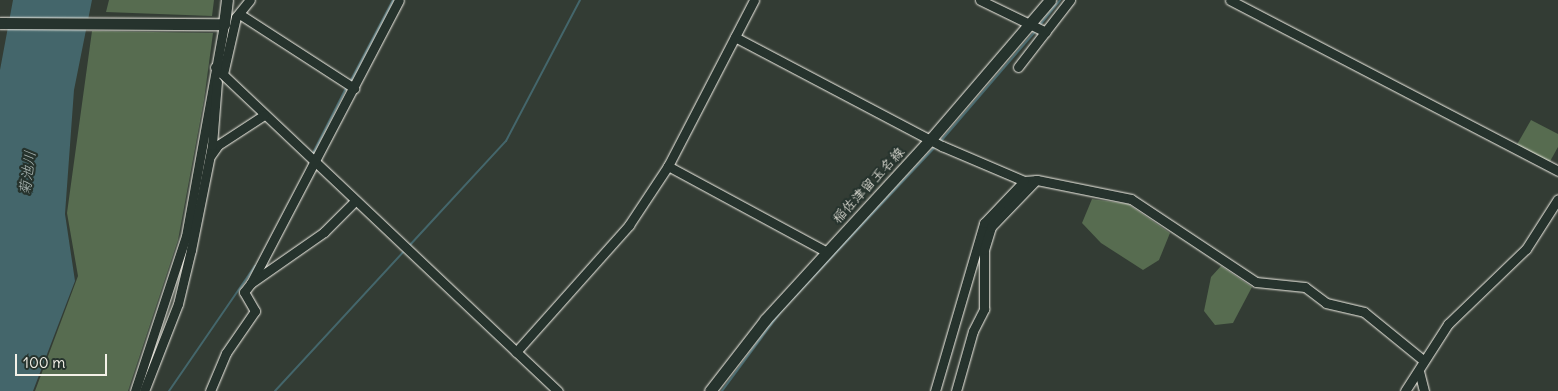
<!DOCTYPE html>
<meta charset="utf-8">
<style>
body{margin:0}
#map{position:relative;width:1558px;height:391px;overflow:hidden;background:#333c34;font-family:Delius,"Klee One",sans-serif}
div>[style]{position:absolute}
[style*='--x']{left:calc(var(--x)*1px);top:calc(var(--y)*1px);width:calc(var(--w)*1px);rotate:calc(var(--a)*1deg)}
.green>*{inset:0;background:#576c50}
.water>*{inset:0;background:#44666b}
.stream>*{height:2px;margin:-1px;padding:0 1px;transform-origin:1px;border-radius:1px;background:#44666b}
.roads{filter:drop-shadow(0 0 1px #f4f1e8) drop-shadow(0 0 1px #f4f1e8)}
.minor>*{height:9px;margin:-4.5px;padding:0 4.5px;transform-origin:4.5px;border-radius:4.5px;background:#26332d}
.major>*{height:11px;margin:-5.5px;padding:0 5.5px;transform-origin:5.5px;border-radius:5.5px;background:#26332d}
span{translate:-50% -50%;white-space:nowrap;text-align:center;line-height:1.15;-webkit-text-stroke:4.5px #26332d;paint-order:stroke}
.street-label{font-size:14px;color:#f4f1e8}
.water-label{font-size:15px;color:#aeb9b6;font-style:italic}
.scale{position:absolute;left:15px;top:354px;width:92px;height:22px;box-sizing:border-box;border:2px solid #f4f1e8;border-top:0;padding-left:6px;font-size:15px;line-height:18px;white-space:nowrap;color:#f4f1e8;-webkit-text-stroke:4px #26332d;paint-order:stroke}
</style>
<div id="map">
<div class="green">
<i style="clip-path:polygon(109px 0,214px 0,212px 16px,106px 12px)"></i>
<i style="clip-path:polygon(92px 31px,213px 33px,204px 100px,178px 240px,128px 391px,35px 391px,78px 276px,67px 213px)"></i>
<i style="clip-path:polygon(1531px 120px,1558px 134px,1558px 147px,1548px 165px,1515px 148px)"></i>
<i style="clip-path:polygon(1092px 199px,1128px 204px,1170px 233px,1159px 260px,1143px 270px,1101px 243px,1082px 223px)"></i>
<i style="clip-path:polygon(1221px 266px,1252px 287px,1233px 323px,1215px 325px,1204px 311px,1211px 277px)"></i>
</div>
<div class="water">
<i style="clip-path:polygon(13px 0,92px 0,74px 90px,65px 214px,75px 281px,33px 391px,0 391px,0 70px)"></i>
</div>
<div class="stream">
<i style="--x:1040;--y:25;--w:32;--a:-51"></i>
<i style="--x:350;--y:82;--w:93;--a:-62.3"></i>
<i style="--x:941;--y:141;--w:143;--a:-49.3"></i>
<i style="--x:312;--y:155;--w:77;--a:-63.1"></i>
<i style="--x:409;--y:246;--w:143;--a:-47.3"></i>
<i style="--x:506;--y:141;--w:159;--a:-62.3"></i>
<i style="--x:169;--y:391;--w:152;--a:-55.5"></i>
<i style="--x:275;--y:391;--w:192;--a:-47.3"></i>
<i style="--x:722;--y:391;--w:101;--a:-53.5"></i>
<i style="--x:782;--y:310;--w:225;--a:-46.8"></i>
</div>
<div class="roads">
<div class="minor">
<i style="--x:980;--y:0;--w:73;--a:25.9"></i>
<i style="--x:1230;--y:0;--w:370;--a:27.5"></i>
<i style="--x:241;--y:15;--w:135;--a:32.9"></i>
<i style="--x:735;--y:37;--w:234;--a:27.8"></i>
<i style="--x:942;--y:146;--w:89;--a:23.1"></i>
<i style="--x:1024;--y:181;--w:13;--a:-4"></i>
<i style="--x:1037;--y:180;--w:96;--a:11.4"></i>
<i style="--x:1131;--y:199;--w:150;--a:33.6"></i>
<i style="--x:1256;--y:282;--w:49;--a:5.8"></i>
<i style="--x:1305;--y:287;--w:26;--a:37"></i>
<i style="--x:1326;--y:303;--w:39;--a:13"></i>
<i style="--x:1364;--y:312;--w:76;--a:39.1"></i>
<i style="--x:215;--y:67;--w:472;--a:43.4"></i>
<i style="--x:1018;--y:67;--w:85;--a:-52.2"></i>
<i style="--x:223;--y:74;--w:58;--a:-77.2"></i>
<i style="--x:236;--y:17;--w:22;--a:-51"></i>
<i style="--x:211;--y:155;--w:12;--a:-55"></i>
<i style="--x:218;--y:145;--w:55;--a:-33.1"></i>
<i style="--x:668;--y:166;--w:181;--a:28.4"></i>
<i style="--x:251;--y:283;--w:319;--a:-62.4"></i>
<i style="--x:516;--y:352;--w:170;--a:-48.3"></i>
<i style="--x:629;--y:225;--w:71;--a:-56.5"></i>
<i style="--x:668;--y:166;--w:187;--a:-62.6"></i>
<i style="--x:1419;--y:371;--w:21;--a:76"></i>
<i style="--x:135;--y:391;--w:163;--a:-71.8"></i>
<i style="--x:186;--y:236;--w:215;--a:-79.8"></i>
<i style="--x:144;--y:391;--w:93;--a:-68.7"></i>
<i style="--x:178;--y:304;--w:56;--a:-76.5"></i>
<i style="--x:191;--y:250;--w:107;--a:-78.7"></i>
<i style="--x:212;--y:145;--w:63;--a:-85.5"></i>
<i style="--x:210;--y:391;--w:41;--a:-67.2"></i>
<i style="--x:226;--y:353;--w:51;--a:-55.4"></i>
<i style="--x:255;--y:311;--w:22;--a:-120"></i>
<i style="--x:244;--y:292;--w:11;--a:-52"></i>
<i style="--x:251;--y:283;--w:89;--a:-34.9"></i>
<i style="--x:324;--y:232;--w:44;--a:-45"></i>
<i style="--x:935;--y:391;--w:175;--a:-73.7"></i>
<i style="--x:984;--y:223;--w:58;--a:-46.4"></i>
<i style="--x:956;--y:391;--w:62;--a:-74.2"></i>
<i style="--x:973;--y:331;--w:25;--a:-63"></i>
<i style="--x:984;--y:309;--w:59;--a:-90"></i>
<i style="--x:984;--y:250;--w:24;--a:-73"></i>
<i style="--x:991;--y:227;--w:65;--a:-46.2"></i>
<i style="--x:1405;--y:391;--w:80;--a:-57.3"></i>
<i style="--x:1448;--y:324;--w:108;--a:-43.9"></i>
<i style="--x:1526;--y:249;--w:59;--a:-57.4"></i>
</div>
<div class="major">
<i style="--x:0;--y:23;--w:224;--a:0.3"></i>
<i style="--x:224;--y:24;--w:24;--a:-83"></i>
<i style="--x:710;--y:391;--w:90;--a:-52.2"></i>
<i style="--x:765;--y:320;--w:246;--a:-47.5"></i>
<i style="--x:931;--y:139;--w:183;--a:-49.4"></i>
</div>
</div>
<div class="street-label">
<span style="left:868px;top:185px;rotate:-47deg">稲佐津留玉名線</span>
</div>
<div class="water-label">
<span style="left:27px;top:173px;rotate:-82deg">菊池川</span>
</div>
<div class="scale">100 m</div>
</div>
